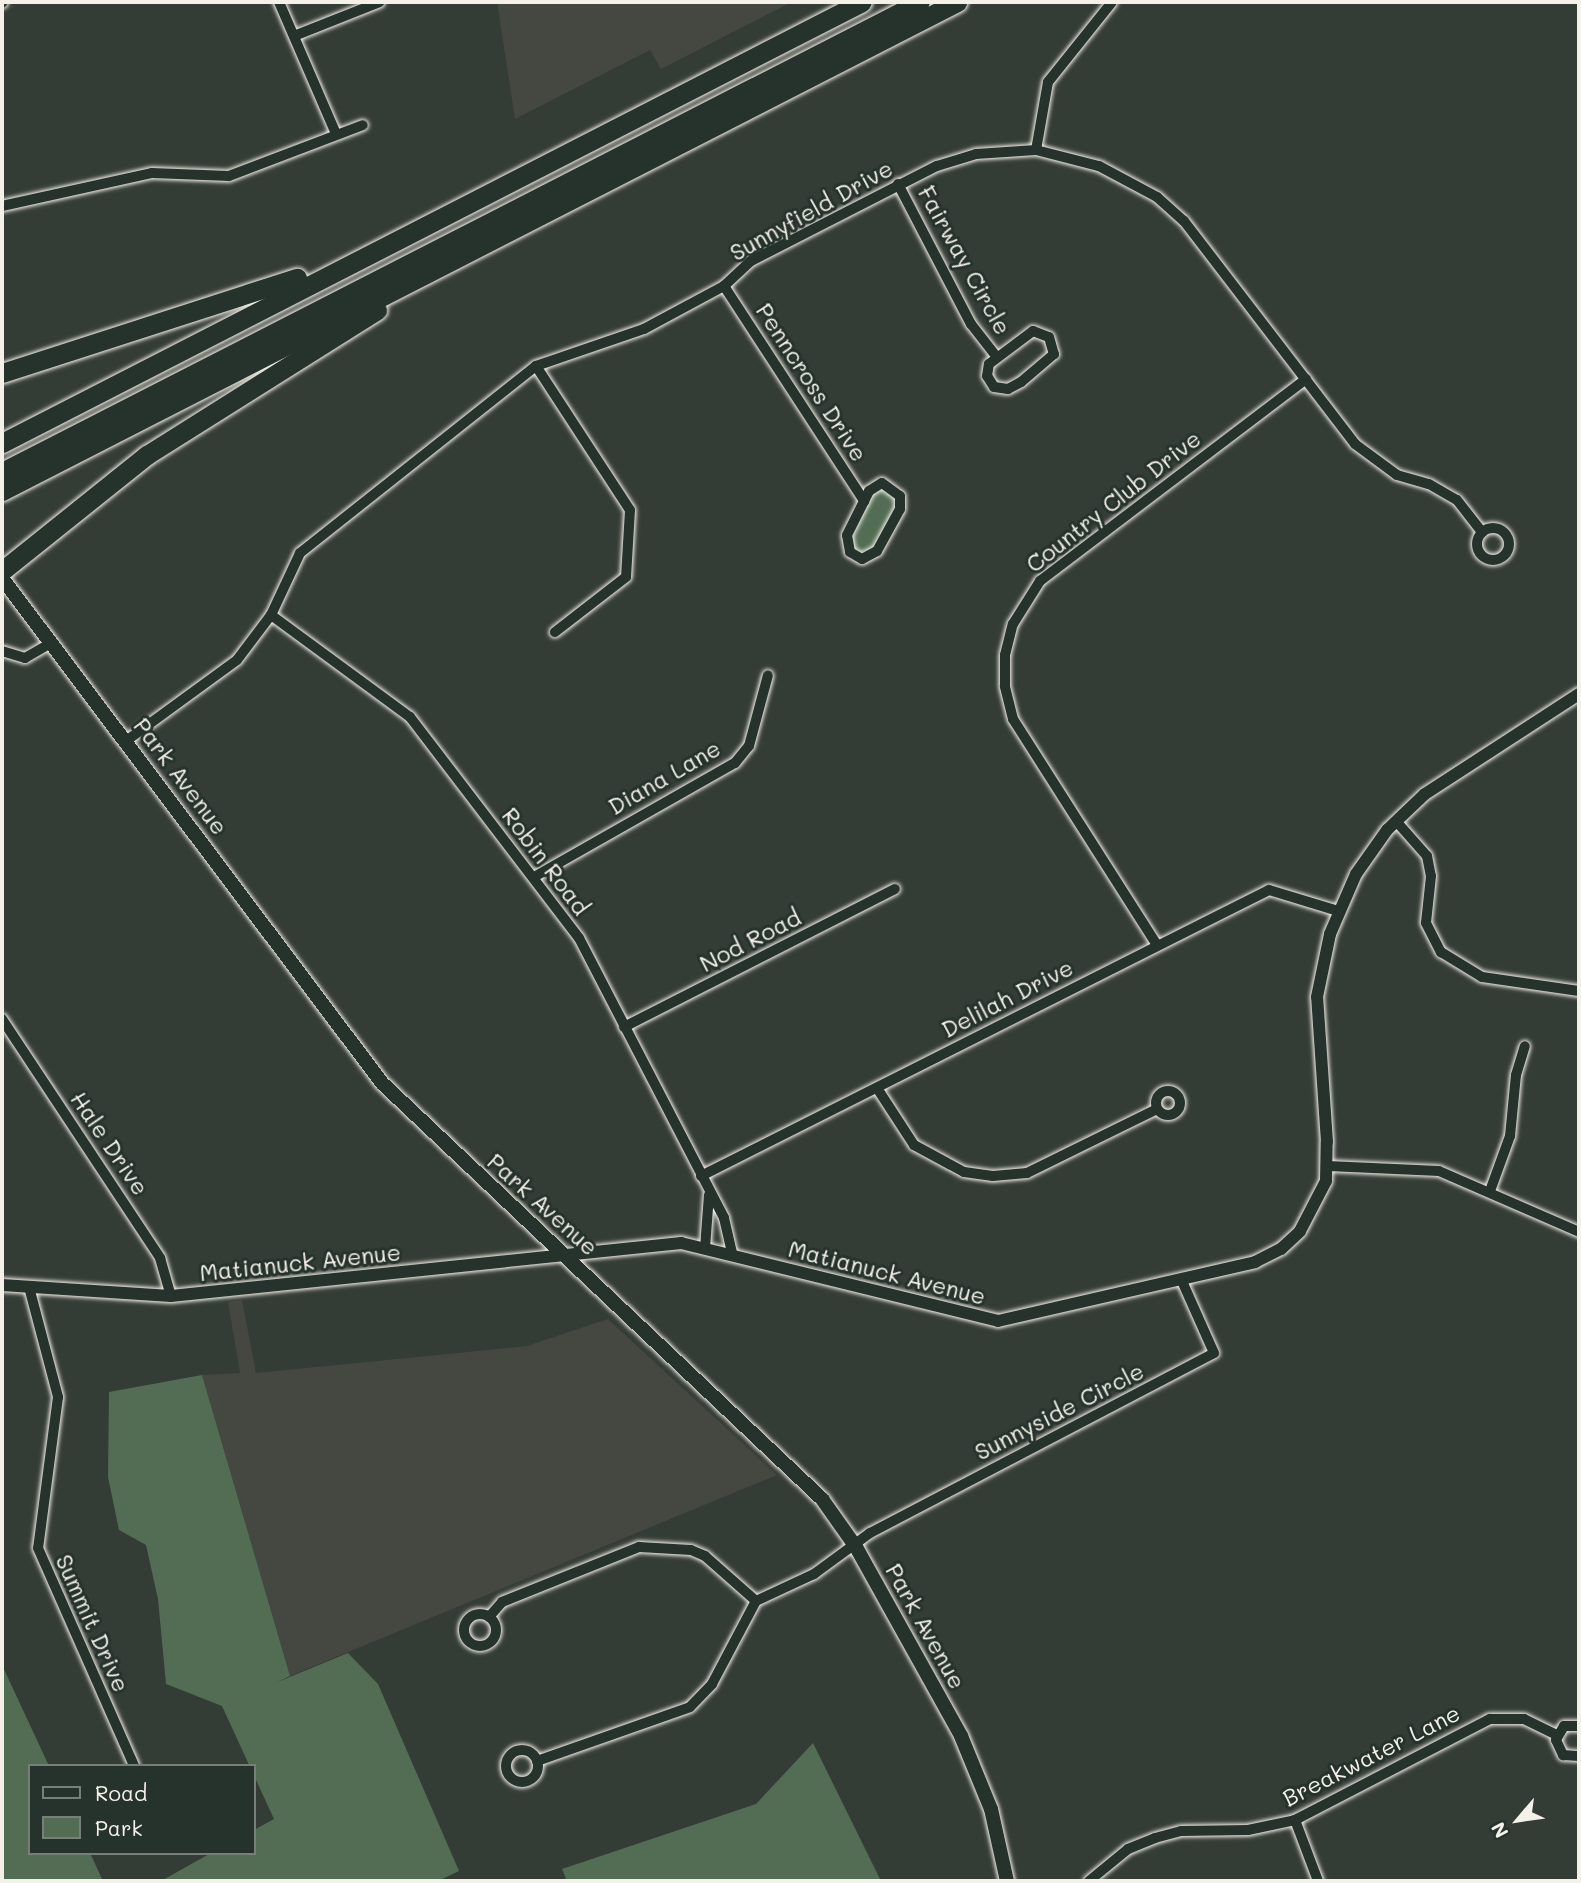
<!DOCTYPE html>
<style>
body{margin:0}
#map{position:relative;width:1581px;height:1883px;overflow:hidden;background:#343c36;font-family:Mali,sans-serif}
div>[style]{position:absolute}
[style*='--x']{left:calc(var(--x)*1px);top:calc(var(--y)*1px);width:calc(var(--w)*1px);rotate:calc(var(--a)*1deg)}
.built>*{inset:0;background:#454741}
.green>*{inset:0;background:#526d54}
.roads{filter:drop-shadow(0 0 2px #f4f1e8) drop-shadow(0 0 2px #f4f1e8)}
.minor>*{height:10px;margin:-5px;padding:0 5px;transform-origin:5px;border-radius:5px;background:#26332d}
.minor>.ring{margin:-5px;padding:0;box-sizing:content-box;background:none;border:10px solid #26332d;border-radius:50%}
.tertiary>*{height:12px;margin:-6px;padding:0 6px;transform-origin:6px;border-radius:6px;background:#26332d}
.secondary>*{height:14px;margin:-7px;padding:0 7px;transform-origin:7px;border-radius:7px;background:#26332d}
.motorway>*{height:19px;margin:-9.5px;padding:0 9.5px;transform-origin:9.5px;border-radius:9.5px;background:#26332d}
span{translate:-50% -50%;white-space:nowrap;text-align:center;line-height:1.15;-webkit-text-stroke:6px #26332d;paint-order:stroke}
.street-label{font-size:23px;color:#f4f1e8}
.frame{position:absolute;inset:0;border:4px solid #f4f1e8;pointer-events:none}
.legend{position:absolute;left:28px;top:1764px;width:228px;height:91px;box-sizing:border-box;background:#26332d;border:2px solid #787f78;margin:0;padding:9px 12px;list-style:none;font-size:21px;color:#f4f1e8}
.legend li{display:flex;align-items:center;gap:14px;height:35px}
.legend b{width:35px;border:2px solid #787f78}
.north{position:absolute;left:1483px;top:1785px;width:70px;height:70px;-webkit-text-stroke:5px #26332d;paint-order:stroke;rotate:241deg;font-size:19px;font-weight:700;line-height:28px;text-align:center;color:#f4f1e8}
.north::after{content:'';display:block;margin:auto;width:24px;height:32px;background:#f4f1e8;clip-path:polygon(50% 0,100% 100%,50% 72%,0 100%)}
</style>
<div id="map">
<div class="built">
<i style="clip-path:polygon(497px 2px,792px 2px,661px 69px,650px 50px,515px 119px)"></i>
<i style="clip-path:polygon(242px 1300px,256px 1373px,527px 1346px,608px 1319px,777px 1475px,290px 1676px,202px 1375px,240px 1373px,228px 1302px)"></i>
</div>
<div class="green">
<i style="clip-path:polygon(883px 488px,896px 498px,895px 507px,873px 550px,855px 552px,851px 539px,873px 494px)"></i>
<i style="clip-path:polygon(202px 1375px,290px 1676px,275px 1683px,348px 1653px,378px 1684px,459px 1871px,438px 1881px,161px 1881px,211px 1853px,254px 1853px,254px 1830px,274px 1819px,222px 1706px,166px 1684px,158px 1599px,146px 1545px,119px 1530px,108px 1477px,109px 1392px)"></i>
<i style="clip-path:polygon(2px 1665px,49px 1766px,30px 1766px,30px 1853px,90px 1853px,103px 1881px,2px 1881px)"></i>
<i style="clip-path:polygon(813px 1743px,881px 1881px,567px 1881px,562px 1869px,756px 1804px)"></i>
</div>
<div class="roads">
<div class="minor">
<i style="--x:279;--y:2;--w:144;--a:66.6"></i>
<i style="--x:2;--y:3;--w:1;--a:-45"></i>
<i style="--x:294;--y:36;--w:92;--a:-21.6"></i>
<i style="--x:1036;--y:150;--w:69;--a:-80"></i>
<i style="--x:1048;--y:82;--w:102;--a:-51.3"></i>
<i style="--x:898;--y:184;--w:158;--a:62.5"></i>
<i style="--x:971;--y:324;--w:39;--a:52"></i>
<i style="--x:2;--y:206;--w:154;--a:-12.4"></i>
<i style="--x:152;--y:173;--w:77;--a:2.2"></i>
<i style="--x:229;--y:176;--w:143;--a:-20.8"></i>
<i style="--x:724;--y:286;--w:257;--a:56.9"></i>
<i style="--x:1033;--y:331;--w:17;--a:21"></i>
<i style="--x:1049;--y:337;--w:18;--a:74"></i>
<i style="--x:1054;--y:354;--w:43;--a:139.7"></i>
<i style="--x:1021;--y:382;--w:15;--a:152"></i>
<i style="--x:1008;--y:389;--w:14;--a:-172"></i>
<i style="--x:994;--y:387;--w:13;--a:-122"></i>
<i style="--x:987;--y:376;--w:12;--a:-81"></i>
<i style="--x:989;--y:364;--w:55;--a:-36.9"></i>
<i style="--x:536;--y:366;--w:172;--a:56.9"></i>
<i style="--x:630;--y:510;--w:67;--a:93.4"></i>
<i style="--x:626;--y:577;--w:90;--a:142.2"></i>
<i style="--x:882;--y:483;--w:22;--a:36"></i>
<i style="--x:900;--y:496;--w:13;--a:90"></i>
<i style="--x:900;--y:509;--w:48;--a:118.7"></i>
<i style="--x:877;--y:551;--w:17;--a:152"></i>
<i style="--x:862;--y:559;--w:14;--a:-150"></i>
<i style="--x:850;--y:552;--w:17;--a:-100"></i>
<i style="--x:847;--y:535;--w:49;--a:-63.4"></i>
<i style="--x:869;--y:491;--w:15;--a:-32"></i>
<i class="ring" style="left:1477px;top:528px;width:22px;height:22px"></i>
<i style="--x:271;--y:615;--w:172;--a:36.3"></i>
<i style="--x:410;--y:717;--w:278;--a:52.6"></i>
<i style="--x:579;--y:938;--w:315;--a:62.6"></i>
<i style="--x:724;--y:1218;--w:36;--a:77"></i>
<i style="--x:2;--y:651;--w:24;--a:17"></i>
<i style="--x:25;--y:658;--w:30;--a:-30"></i>
<i style="--x:126;--y:741;--w:137;--a:-36.1"></i>
<i style="--x:237;--y:660;--w:56;--a:-52.9"></i>
<i style="--x:271;--y:615;--w:68;--a:-64.9"></i>
<i style="--x:300;--y:553;--w:301;--a:-38.4"></i>
<i style="--x:536;--y:366;--w:114;--a:-18.9"></i>
<i style="--x:644;--y:329;--w:91;--a:-28.3"></i>
<i style="--x:724;--y:286;--w:37;--a:-43"></i>
<i style="--x:751;--y:261;--w:209;--a:-27.1"></i>
<i style="--x:937;--y:166;--w:41;--a:-17.1"></i>
<i style="--x:976;--y:154;--w:60;--a:-3.8"></i>
<i style="--x:1036;--y:150;--w:65;--a:14.3"></i>
<i style="--x:1099;--y:166;--w:66;--a:28.1"></i>
<i style="--x:1157;--y:197;--w:36;--a:42"></i>
<i style="--x:1184;--y:221;--w:281;--a:52.5"></i>
<i style="--x:1355;--y:444;--w:52;--a:36.4"></i>
<i style="--x:1397;--y:475;--w:33;--a:16"></i>
<i style="--x:1429;--y:484;--w:32;--a:30"></i>
<i style="--x:1457;--y:500;--w:41;--a:52"></i>
<i style="--x:1396;--y:821;--w:47;--a:48.5"></i>
<i style="--x:1427;--y:856;--w:20;--a:79"></i>
<i style="--x:1431;--y:876;--w:47;--a:96.1"></i>
<i style="--x:1426;--y:923;--w:33;--a:63"></i>
<i style="--x:1441;--y:952;--w:48;--a:31.4"></i>
<i style="--x:1482;--y:977;--w:98;--a:8.2"></i>
<i style="--x:534;--y:877;--w:231;--a:-29.6"></i>
<i style="--x:735;--y:763;--w:22;--a:-51"></i>
<i style="--x:749;--y:746;--w:73;--a:-75"></i>
<i style="--x:1157;--y:945;--w:268;--a:-122.5"></i>
<i style="--x:1013;--y:719;--w:34;--a:-104"></i>
<i style="--x:1005;--y:686;--w:31;--a:-90"></i>
<i style="--x:1005;--y:655;--w:32;--a:-76"></i>
<i style="--x:1013;--y:624;--w:51;--a:-57.9"></i>
<i style="--x:1040;--y:581;--w:334;--a:-37.2"></i>
<i style="--x:2;--y:1019;--w:287;--a:56.5"></i>
<i style="--x:160;--y:1258;--w:40;--a:74"></i>
<i style="--x:624;--y:1027;--w:304;--a:-27"></i>
<i style="--x:877;--y:1088;--w:68;--a:57"></i>
<i style="--x:914;--y:1145;--w:57;--a:28.4"></i>
<i style="--x:964;--y:1172;--w:29;--a:8"></i>
<i style="--x:993;--y:1176;--w:34;--a:-5"></i>
<i style="--x:1027;--y:1173;--w:145;--a:-26.2"></i>
<i class="ring" style="left:1156px;top:1091px;width:14px;height:14px"></i>
<i style="--x:1328;--y:1166;--w:111;--a:2.6"></i>
<i style="--x:1439;--y:1171;--w:153;--a:23.5"></i>
<i style="--x:701;--y:1176;--w:636;--a:-26.73"></i>
<i style="--x:1269;--y:890;--w:72;--a:16.9"></i>
<i style="--x:1490;--y:1191;--w:59;--a:-70"></i>
<i style="--x:1510;--y:1136;--w:61;--a:-84.4"></i>
<i style="--x:1516;--y:1075;--w:30;--a:-73"></i>
<i style="--x:705;--y:1248;--w:53;--a:-85.7"></i>
<i style="--x:29;--y:1287;--w:114;--a:75.2"></i>
<i style="--x:58;--y:1397;--w:152;--a:97.5"></i>
<i style="--x:38;--y:1548;--w:238;--a:66.2"></i>
<i class="ring" style="left:464px;top:1614px;width:22px;height:22px"></i>
<i style="--x:489;--y:1617;--w:20;--a:-49"></i>
<i style="--x:502;--y:1602;--w:148;--a:-21.9"></i>
<i style="--x:639;--y:1547;--w:52;--a:3.3"></i>
<i style="--x:691;--y:1550;--w:15;--a:23"></i>
<i style="--x:705;--y:1556;--w:68;--a:41.4"></i>
<i style="--x:1579;--y:1726;--w:15;--a:180"></i>
<i style="--x:1564;--y:1726;--w:16;--a:120"></i>
<i style="--x:1556;--y:1740;--w:17;--a:65"></i>
<i style="--x:1563;--y:1755;--w:16;--a:4"></i>
<i class="ring" style="left:506px;top:1750px;width:22px;height:22px"></i>
<i style="--x:537;--y:1761;--w:162;--a:-19.4"></i>
<i style="--x:690;--y:1707;--w:32;--a:-46"></i>
<i style="--x:712;--y:1684;--w:94;--a:-62.1"></i>
<i style="--x:756;--y:1601;--w:64;--a:-25"></i>
<i style="--x:814;--y:1574;--w:69;--a:-36.2"></i>
<i style="--x:870;--y:1533;--w:388;--a:-27.6"></i>
<i style="--x:1214;--y:1353;--w:79;--a:-114"></i>
<i style="--x:1295;--y:1820;--w:65;--a:69.3"></i>
<i style="--x:1089;--y:1881;--w:50;--a:-39.4"></i>
<i style="--x:1128;--y:1849;--w:29;--a:-22"></i>
<i style="--x:1155;--y:1838;--w:27;--a:-15"></i>
<i style="--x:1181;--y:1831;--w:67;--a:-0.9"></i>
<i style="--x:1248;--y:1830;--w:48;--a:-12"></i>
<i style="--x:1295;--y:1820;--w:220;--a:-27.4"></i>
<i style="--x:1490;--y:1719;--w:34;--a:0"></i>
<i style="--x:1524;--y:1719;--w:37;--a:26"></i>
</div>
<div class="tertiary">
<i style="--x:2;--y:1285;--w:169;--a:3.7"></i>
<i style="--x:171;--y:1296;--w:513;--a:-5.93"></i>
<i style="--x:681;--y:1243;--w:326;--a:13.8"></i>
<i style="--x:998;--y:1321;--w:264;--a:-12.9"></i>
<i style="--x:1255;--y:1262;--w:29;--a:-27"></i>
<i style="--x:1281;--y:1249;--w:26;--a:-43"></i>
<i style="--x:1300;--y:1231;--w:56;--a:-62.5"></i>
<i style="--x:1326;--y:1181;--w:39;--a:-89"></i>
<i style="--x:1327;--y:1142;--w:145;--a:-93.9"></i>
<i style="--x:1317;--y:997;--w:64;--a:-78.3"></i>
<i style="--x:1330;--y:934;--w:65;--a:-66.6"></i>
<i style="--x:1356;--y:874;--w:54;--a:-54.8"></i>
<i style="--x:1387;--y:830;--w:52;--a:-43.5"></i>
<i style="--x:1425;--y:794;--w:184;--a:-33"></i>
</div>
<div class="secondary">
<i style="--x:2;--y:578;--w:632;--a:53.04"></i>
<i style="--x:382;--y:1083;--w:606;--a:43.39"></i>
<i style="--x:822;--y:1499;--w:59;--a:54.7"></i>
<i style="--x:856;--y:1547;--w:216;--a:60.9"></i>
<i style="--x:961;--y:1736;--w:79;--a:67.7"></i>
<i style="--x:991;--y:1809;--w:74;--a:77.5"></i>
</div>
<div class="motorway">
<i style="--x:2;--y:373;--w:310;--a:-17.9"></i>
<i style="--x:2;--y:443;--w:966;--a:-27.15"></i>
<i style="--x:2;--y:472;--w:1031;--a:-27.11"></i>
<i style="--x:2;--y:491;--w:1073;--a:-27.11"></i>
<i style="--x:2;--y:571;--w:186;--a:-38.7"></i>
<i style="--x:147;--y:455;--w:272;--a:-32.2"></i>
</div>
</div>
<div class="street-label">
<span style="left:811px;top:210px;rotate:-29deg">Sunnyfield Drive</span>
<span style="left:965px;top:260px;rotate:61deg">Fairway Circle</span>
<span style="left:812px;top:382px;rotate:57deg">Penncross Drive</span>
<span style="left:1113px;top:501px;rotate:-38deg">Country Club Drive</span>
<span style="left:181px;top:776px;rotate:53deg">Park Avenue</span>
<span style="left:664px;top:777px;rotate:-30deg">Diana Lane</span>
<span style="left:546px;top:861px;rotate:53deg">Robin Road</span>
<span style="left:750px;top:940px;rotate:-27deg">Nod Road</span>
<span style="left:1007px;top:998px;rotate:-27deg">Delilah Drive</span>
<span style="left:110px;top:1143px;rotate:56deg">Hale Drive</span>
<span style="left:543px;top:1204px;rotate:42deg">Park Avenue</span>
<span style="left:300px;top:1262px;rotate:-6deg">Matianuck Avenue</span>
<span style="left:887px;top:1272px;rotate:14deg">Matianuck Avenue</span>
<span style="left:1059px;top:1411px;rotate:-27deg">Sunnyside Circle</span>
<span style="left:93px;top:1623px;rotate:66deg">Summit Drive</span>
<span style="left:926px;top:1626px;rotate:61deg">Park Avenue</span>
<span style="left:1371px;top:1755px;rotate:-27deg">Breakwater Lane</span>
</div>
<div class="frame"></div>
<ul class="legend">
<li><b style="height:9px;background:#26332d"></b>Road</li>
<li><b style="height:19px;background:#526d54"></b>Park</li>
</ul>
<div class="north">N</div>
</div>
